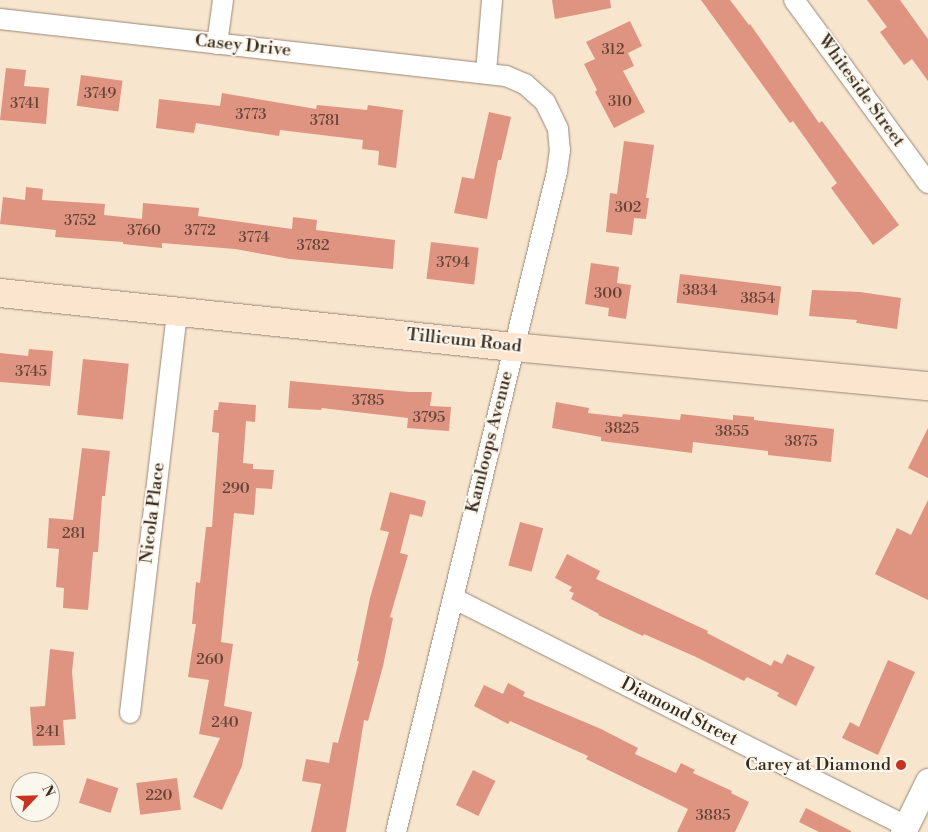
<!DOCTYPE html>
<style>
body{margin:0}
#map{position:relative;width:928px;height:832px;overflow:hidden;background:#f7e5ce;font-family:"Libre Bodoni",serif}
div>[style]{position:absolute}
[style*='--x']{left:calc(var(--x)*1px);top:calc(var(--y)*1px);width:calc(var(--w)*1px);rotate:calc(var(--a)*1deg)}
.building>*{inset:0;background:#de9481;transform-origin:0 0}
.roads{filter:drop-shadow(0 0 1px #998876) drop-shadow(0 0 1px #998876)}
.minor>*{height:20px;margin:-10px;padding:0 10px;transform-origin:10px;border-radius:10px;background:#fff}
.tertiary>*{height:25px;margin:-12.5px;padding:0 12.5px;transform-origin:12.5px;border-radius:12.5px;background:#fff}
.secondary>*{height:28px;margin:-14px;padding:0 14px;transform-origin:14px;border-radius:14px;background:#fbe5cf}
.dots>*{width:14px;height:14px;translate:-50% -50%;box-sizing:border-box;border:2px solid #fbf7ec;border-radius:50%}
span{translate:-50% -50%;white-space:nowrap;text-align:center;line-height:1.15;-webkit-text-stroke:4px #fbf7ec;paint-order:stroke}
.number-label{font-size:15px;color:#644437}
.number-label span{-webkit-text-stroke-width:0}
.street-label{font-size:18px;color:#3b2a1e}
.poi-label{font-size:18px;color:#3b2a1e}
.right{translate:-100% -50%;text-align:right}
.north{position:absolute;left:10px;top:772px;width:50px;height:50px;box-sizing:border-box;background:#fbf7ec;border:1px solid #aea59a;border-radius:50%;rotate:66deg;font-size:14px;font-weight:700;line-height:20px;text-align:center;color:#3b2a1e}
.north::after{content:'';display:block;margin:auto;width:18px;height:22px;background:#c8321e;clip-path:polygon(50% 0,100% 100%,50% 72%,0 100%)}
</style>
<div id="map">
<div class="building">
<i style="clip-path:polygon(552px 0,610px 0,611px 8px,555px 19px)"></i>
<i style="clip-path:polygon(701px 0,730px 0,749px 25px,750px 24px,819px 123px,822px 121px,899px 225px,873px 245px,831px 188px,837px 183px,793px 121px,790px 123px)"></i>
<i style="clip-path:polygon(867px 0,900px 0,928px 39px,928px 81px,912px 59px,904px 65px,880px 32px,887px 27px)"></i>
<i style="clip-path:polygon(630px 21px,642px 46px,628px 53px,634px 66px,623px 71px,645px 112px,614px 128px,595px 92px,597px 90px,584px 64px,595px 59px,586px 42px)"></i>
<i style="clip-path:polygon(6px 68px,26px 70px,24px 86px,49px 88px,46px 124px,0 120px)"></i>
<i style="left:81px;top:75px;width:42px;height:31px;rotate:8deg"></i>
<i style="clip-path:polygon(222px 93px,316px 109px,317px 105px,367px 110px,368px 105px,403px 110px,396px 168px,378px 165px,379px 151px,362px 149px,363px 140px,280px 130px,279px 136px,196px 123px,194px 133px,156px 128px,159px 99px,220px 106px)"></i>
<i style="clip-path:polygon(489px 112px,511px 117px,501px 160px,498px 160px,487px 219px,454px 213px,462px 177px,474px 179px)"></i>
<i style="clip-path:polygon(624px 141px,654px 145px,646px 198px,649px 198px,646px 219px,634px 218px,632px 235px,606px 232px,610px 193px,617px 194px)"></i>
<i style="clip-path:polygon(26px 187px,43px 189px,42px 200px,105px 204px,104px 215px,142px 219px,143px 203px,199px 208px,198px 216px,292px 229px,293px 217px,317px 220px,316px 230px,395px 240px,393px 269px,290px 259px,235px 249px,162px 243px,162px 248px,123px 244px,123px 242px,55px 237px,56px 230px,0 224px,3px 197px,25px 200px)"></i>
<i style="left:431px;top:242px;width:48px;height:37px;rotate:7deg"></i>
<i style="clip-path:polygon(591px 263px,619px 267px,617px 283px,631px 285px,626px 319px,608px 316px,609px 308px,585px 304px)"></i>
<i style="left:680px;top:274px;width:102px;height:29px;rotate:7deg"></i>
<i style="clip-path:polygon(812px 290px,860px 292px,901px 298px,897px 329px,856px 323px,857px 320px,809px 316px)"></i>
<i style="clip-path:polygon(29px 349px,53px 351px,50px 386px,0 382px,0 353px,28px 356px)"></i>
<i style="left:83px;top:359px;width:46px;height:56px;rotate:6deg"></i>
<i style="clip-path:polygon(290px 381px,409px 392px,432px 392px,430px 406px,451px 407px,449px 431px,407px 428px,408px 418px,322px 408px,321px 410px,288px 408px)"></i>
<i style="clip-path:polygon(219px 402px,256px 405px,255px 422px,246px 421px,243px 463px,253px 464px,253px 469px,274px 470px,272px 489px,256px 488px,254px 515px,234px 513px,221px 642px,233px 644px,224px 706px,252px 712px,242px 766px,222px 810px,193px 797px,220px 738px,199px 734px,209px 680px,188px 677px,196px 624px,192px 624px,196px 582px,200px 583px,206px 527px,212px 527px,219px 433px,212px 432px,214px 410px,218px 410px)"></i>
<i style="clip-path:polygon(556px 402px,589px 408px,588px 413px,622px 417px,623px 414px,680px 420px,681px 414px,733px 420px,733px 415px,754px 417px,754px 420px,834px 429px,831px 462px,768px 455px,768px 451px,693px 442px,692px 453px,601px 441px,601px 437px,552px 428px)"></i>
<i style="clip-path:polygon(928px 428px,928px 478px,908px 468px)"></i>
<i style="clip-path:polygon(82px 448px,110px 451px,105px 496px,102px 496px,98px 552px,93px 552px,88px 610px,63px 608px,64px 588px,56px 587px,59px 549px,47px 548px,49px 518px,73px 520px)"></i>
<i style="clip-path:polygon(390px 492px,426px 501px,422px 517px,410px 514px,400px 553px,408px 555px,390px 617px,393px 618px,383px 666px,368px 721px,364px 720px,346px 832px,311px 832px,321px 784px,302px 781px,306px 759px,329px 763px,333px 742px,338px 743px,359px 661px,357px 661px,370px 598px,389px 532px,380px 530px)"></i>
<i style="clip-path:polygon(928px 500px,928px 600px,875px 574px,897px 528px,911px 535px)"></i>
<i style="left:520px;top:522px;width:24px;height:45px;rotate:15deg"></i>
<i style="clip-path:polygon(567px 554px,600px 571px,596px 579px,708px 631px,707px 633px,771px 666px,774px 660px,782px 664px,787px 654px,815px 667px,796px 706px,777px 696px,779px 693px,747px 677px,744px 681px,696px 657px,644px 634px,643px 636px,598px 615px,599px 614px,571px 599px,574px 593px,569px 591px,572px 587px,555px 578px)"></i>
<i style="clip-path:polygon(50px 649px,74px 652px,72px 672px,76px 719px,63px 720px,65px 745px,33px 746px,30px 707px,45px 706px)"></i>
<i style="clip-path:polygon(888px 660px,915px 672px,878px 755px,842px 738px,850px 722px,859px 727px)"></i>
<i style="clip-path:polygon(508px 683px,525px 692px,523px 696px,601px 729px,638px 748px,635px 754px,676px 773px,681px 763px,695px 770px,693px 773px,732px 791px,731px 793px,749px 802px,735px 832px,677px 832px,688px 809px,586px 759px,588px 756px,510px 721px,508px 724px,474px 706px,484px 685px,503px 694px)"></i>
<i style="left:473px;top:770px;width:25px;height:39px;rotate:26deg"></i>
<i style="left:87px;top:778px;width:33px;height:26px;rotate:18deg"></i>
<i style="left:177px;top:778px;width:32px;height:41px;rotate:83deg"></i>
<i style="clip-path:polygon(806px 808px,851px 831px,851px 832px,819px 832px,799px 822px)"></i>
</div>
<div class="roads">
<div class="minor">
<i style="--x:794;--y:0;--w:227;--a:53.8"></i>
<i style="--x:0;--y:19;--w:509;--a:6.43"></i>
<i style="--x:506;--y:76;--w:21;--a:23"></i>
<i style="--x:525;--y:84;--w:27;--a:42"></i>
<i style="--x:545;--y:102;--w:30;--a:64"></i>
<i style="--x:558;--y:129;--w:21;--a:85"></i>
<i style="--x:560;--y:150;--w:22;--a:98"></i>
<i style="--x:557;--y:172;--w:679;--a:103.71"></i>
<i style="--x:217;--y:44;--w:44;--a:-82.2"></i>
<i style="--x:486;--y:72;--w:72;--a:-85.2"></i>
<i style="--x:453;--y:598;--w:507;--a:26.72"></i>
<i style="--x:130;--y:713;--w:404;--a:-83.3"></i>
</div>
<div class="tertiary">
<i style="--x:903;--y:832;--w:57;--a:-63.9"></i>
</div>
<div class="secondary">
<i style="--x:0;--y:293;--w:516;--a:6.01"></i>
<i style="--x:513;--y:347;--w:417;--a:5.4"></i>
</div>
</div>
<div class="dots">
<i style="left:901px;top:765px;background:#c8321e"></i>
</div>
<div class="number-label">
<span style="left:613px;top:50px">312</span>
<span style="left:100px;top:94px">3749</span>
<span style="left:620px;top:102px">310</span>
<span style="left:25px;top:104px">3741</span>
<span style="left:251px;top:115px">3773</span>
<span style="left:325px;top:121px">3781</span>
<span style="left:628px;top:208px">302</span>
<span style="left:80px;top:221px">3752</span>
<span style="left:144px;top:231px">3760</span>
<span style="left:200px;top:231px">3772</span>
<span style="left:254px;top:238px">3774</span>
<span style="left:313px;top:246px">3782</span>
<span style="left:453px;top:263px">3794</span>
<span style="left:700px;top:291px">3834</span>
<span style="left:608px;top:294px">300</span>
<span style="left:758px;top:299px">3854</span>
<span style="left:31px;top:372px">3745</span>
<span style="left:368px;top:401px">3785</span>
<span style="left:429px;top:418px">3795</span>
<span style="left:622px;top:429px">3825</span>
<span style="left:732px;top:432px">3855</span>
<span style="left:801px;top:442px">3875</span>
<span style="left:236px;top:489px">290</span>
<span style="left:74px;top:534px">281</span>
<span style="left:210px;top:660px">260</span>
<span style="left:225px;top:723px">240</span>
<span style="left:48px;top:732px">241</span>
<span style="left:159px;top:796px">220</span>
<span style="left:713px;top:816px">3885</span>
</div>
<div class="street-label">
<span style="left:243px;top:46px;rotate:6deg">Casey Drive</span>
<span style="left:861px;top:91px;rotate:54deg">Whiteside Street</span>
<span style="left:464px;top:341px;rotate:6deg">Tillicum Road</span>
<span style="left:490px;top:442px;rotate:-76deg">Kamloops Avenue</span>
<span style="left:153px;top:513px;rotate:-83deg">Nicola Place</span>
<span style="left:679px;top:712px;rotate:27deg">Diamond Street</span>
</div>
<div class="poi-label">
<span class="right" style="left:891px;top:765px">Carey at Diamond</span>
</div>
<div class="north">N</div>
</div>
